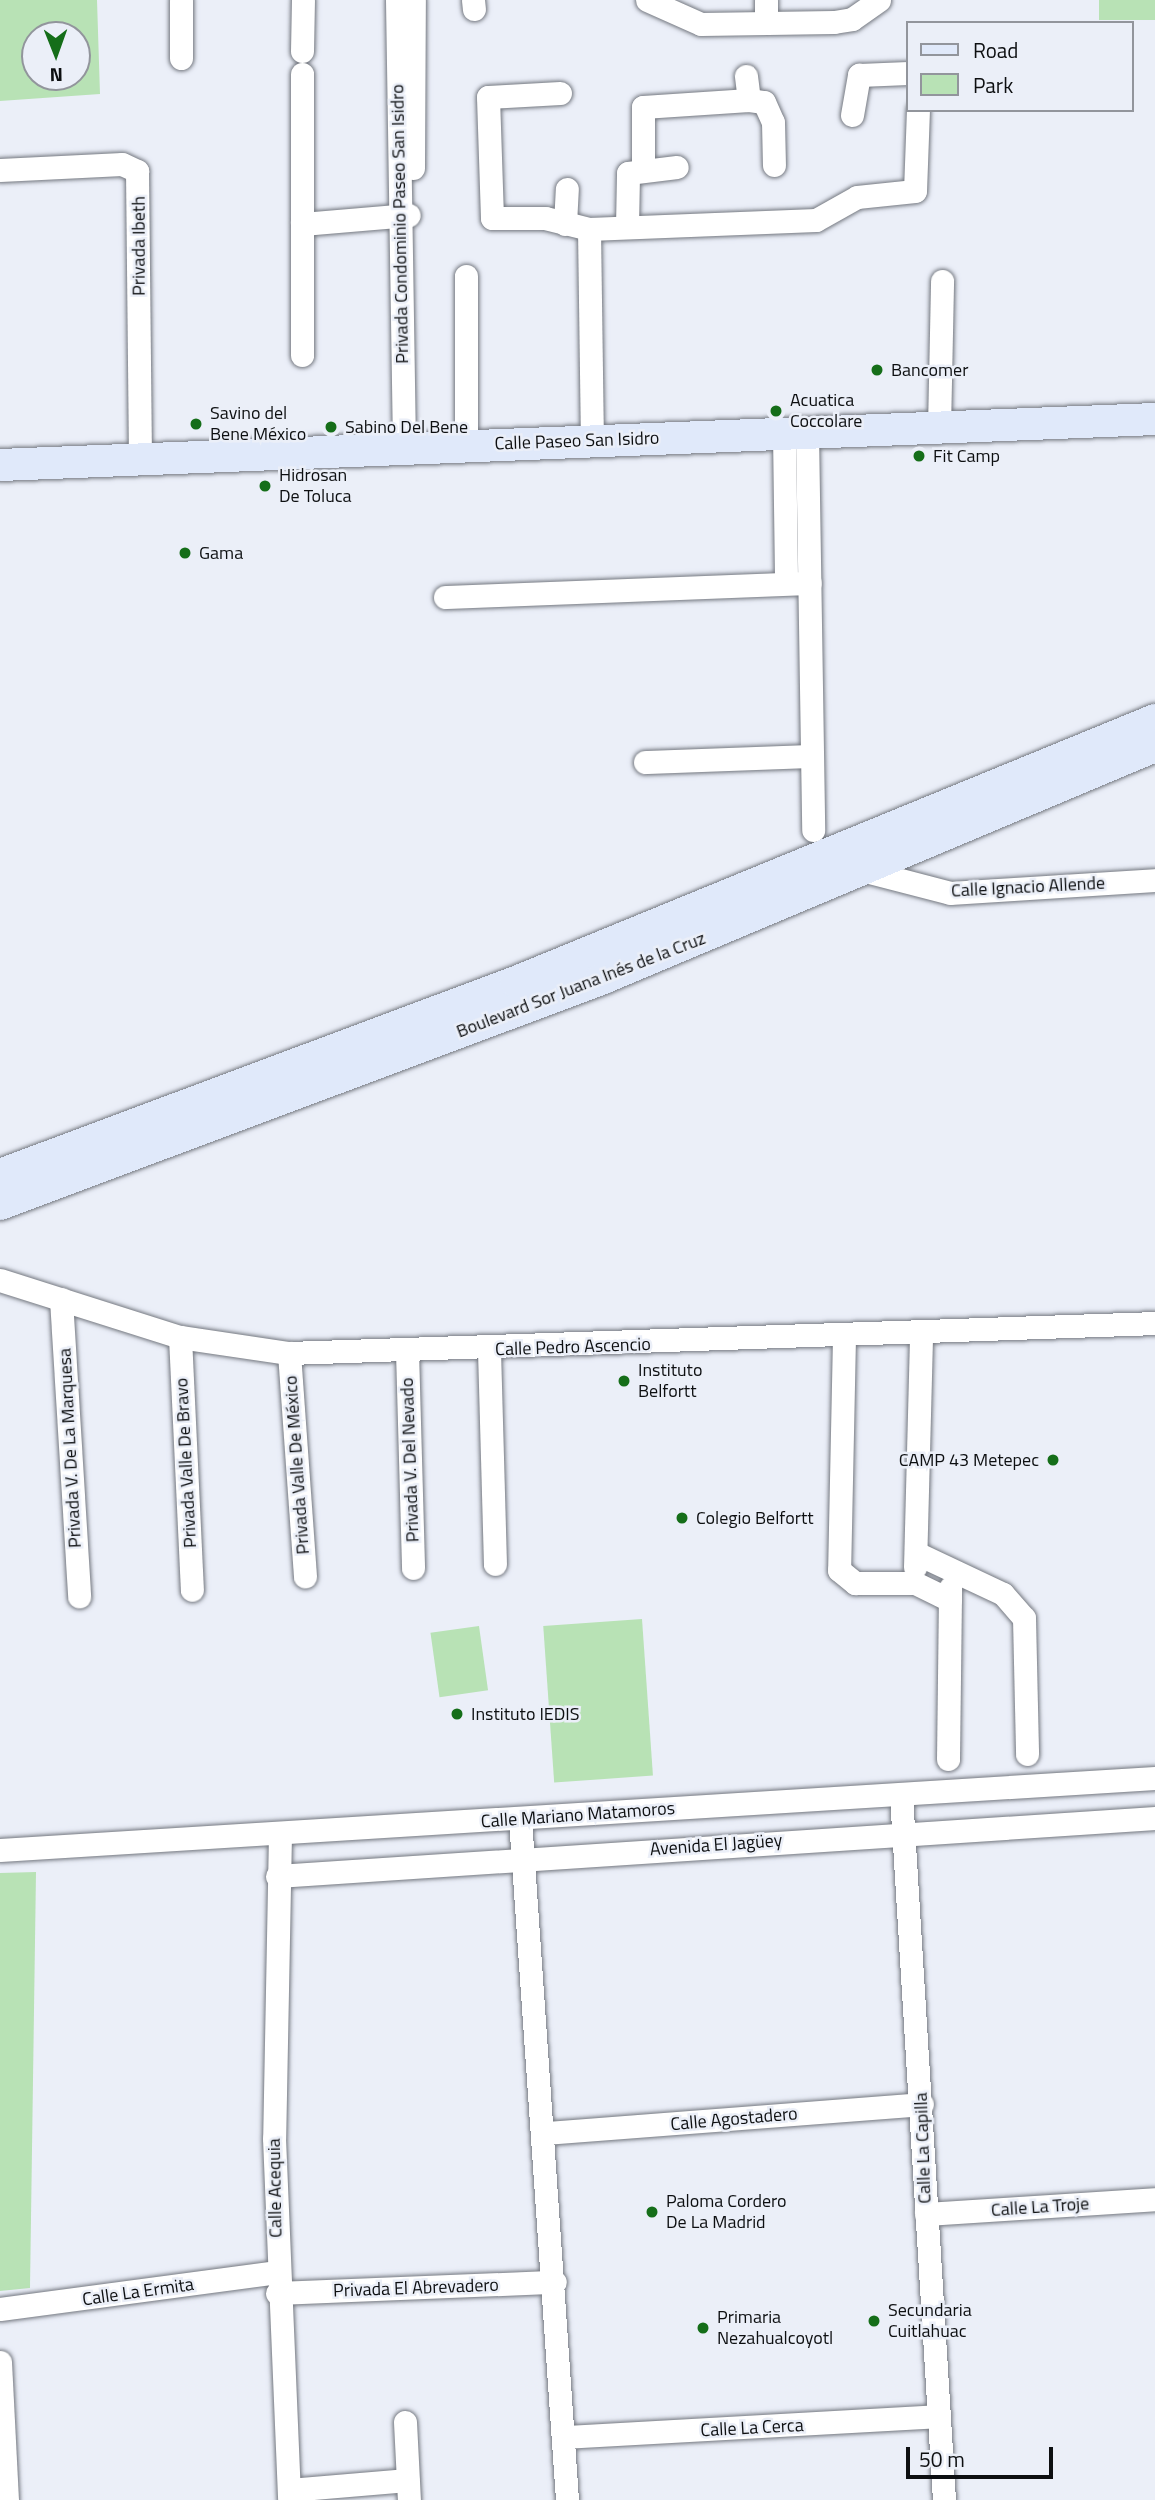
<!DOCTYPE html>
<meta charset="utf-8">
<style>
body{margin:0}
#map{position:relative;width:1155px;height:2500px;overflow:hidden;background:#ebeff8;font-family:"Titillium Web",sans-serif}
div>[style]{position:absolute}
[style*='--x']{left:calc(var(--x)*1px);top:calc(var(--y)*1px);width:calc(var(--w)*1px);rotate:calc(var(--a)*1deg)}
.green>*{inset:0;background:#b8e2b5;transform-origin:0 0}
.roads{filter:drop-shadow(0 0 2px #747880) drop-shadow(0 0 2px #747880)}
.minor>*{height:23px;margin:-11.5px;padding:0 11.5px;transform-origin:11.5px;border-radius:11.5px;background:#fff}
.secondary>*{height:32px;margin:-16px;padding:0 16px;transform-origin:16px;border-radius:16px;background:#e0e9fa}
.dots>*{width:19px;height:19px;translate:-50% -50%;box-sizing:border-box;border:4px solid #ebeff8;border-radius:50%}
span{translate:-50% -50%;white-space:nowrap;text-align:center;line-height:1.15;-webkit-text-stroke:5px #ebeff8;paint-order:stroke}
.street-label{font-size:18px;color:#0d0f11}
.poi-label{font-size:18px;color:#0d0f11}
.left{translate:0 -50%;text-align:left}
.right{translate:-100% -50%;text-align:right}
.legend{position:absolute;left:906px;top:21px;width:228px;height:91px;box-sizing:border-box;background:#ebeff8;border:2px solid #92959c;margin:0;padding:9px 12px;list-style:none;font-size:21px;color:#0d0f11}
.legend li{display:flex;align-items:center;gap:14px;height:35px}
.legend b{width:35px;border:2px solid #92959c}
.north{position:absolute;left:21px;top:21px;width:70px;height:70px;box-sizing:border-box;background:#ebeff8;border:2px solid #92959c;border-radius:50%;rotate:179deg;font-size:19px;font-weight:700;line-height:28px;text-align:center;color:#0d0f11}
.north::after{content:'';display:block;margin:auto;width:24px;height:32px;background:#156e19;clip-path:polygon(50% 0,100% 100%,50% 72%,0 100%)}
.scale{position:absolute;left:906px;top:2447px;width:147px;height:32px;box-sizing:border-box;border:4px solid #0d0f11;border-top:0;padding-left:9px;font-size:21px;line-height:24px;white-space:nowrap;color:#0d0f11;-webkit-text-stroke:5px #ebeff8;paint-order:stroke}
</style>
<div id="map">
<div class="green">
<i style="clip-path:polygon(evenodd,0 0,97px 0,100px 94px,0 101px,0 0,35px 35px,77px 35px,77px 77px,35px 77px,35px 35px)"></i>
<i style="left:1099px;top:0;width:56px;height:20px"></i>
<i style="left:642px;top:1619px;width:157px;height:99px;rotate:86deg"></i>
<i style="left:479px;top:1626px;width:65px;height:49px;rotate:82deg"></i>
<i style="clip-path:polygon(36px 1872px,30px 2288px,0 2291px,0 1873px)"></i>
</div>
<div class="roads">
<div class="minor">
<i style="--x:397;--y:0;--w:447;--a:89.1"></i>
<i style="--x:473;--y:0;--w:9;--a:84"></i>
<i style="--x:647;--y:0;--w:59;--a:24"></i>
<i style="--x:701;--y:24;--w:133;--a:-0.9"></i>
<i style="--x:834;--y:22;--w:18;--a:-9"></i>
<i style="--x:852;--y:19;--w:33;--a:-35"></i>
<i style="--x:766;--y:0;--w:23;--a:90"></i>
<i style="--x:302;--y:51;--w:51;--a:-88.9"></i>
<i style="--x:181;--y:58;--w:58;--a:-90"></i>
<i style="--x:746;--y:76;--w:24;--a:83"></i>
<i style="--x:560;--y:93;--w:72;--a:176.8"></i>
<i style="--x:488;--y:97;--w:121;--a:88.1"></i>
<i style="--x:492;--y:218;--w:53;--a:0"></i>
<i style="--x:545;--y:218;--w:45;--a:14"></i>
<i style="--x:589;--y:229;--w:227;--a:-2.3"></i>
<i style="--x:816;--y:220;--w:47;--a:-29.3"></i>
<i style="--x:857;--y:197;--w:58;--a:-5.9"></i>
<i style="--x:915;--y:191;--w:81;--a:-87.9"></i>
<i style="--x:852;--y:115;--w:41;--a:-80.1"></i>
<i style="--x:859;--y:75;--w:49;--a:-2.3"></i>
<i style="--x:413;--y:168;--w:168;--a:-89.7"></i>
<i style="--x:643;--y:168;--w:61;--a:-90"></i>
<i style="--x:643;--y:107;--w:106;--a:-3.8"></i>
<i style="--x:749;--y:100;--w:15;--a:8"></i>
<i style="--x:764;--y:102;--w:22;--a:66"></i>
<i style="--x:773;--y:122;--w:43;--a:88.7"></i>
<i style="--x:0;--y:170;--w:122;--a:-2.8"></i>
<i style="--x:122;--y:164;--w:17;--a:25"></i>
<i style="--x:137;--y:171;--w:290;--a:89.4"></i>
<i style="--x:302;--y:224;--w:107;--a:-4.8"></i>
<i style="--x:565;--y:224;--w:35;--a:-87"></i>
<i style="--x:627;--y:227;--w:54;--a:-88.9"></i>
<i style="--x:628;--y:173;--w:49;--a:-7"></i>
<i style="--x:589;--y:229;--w:211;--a:89.2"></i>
<i style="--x:466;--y:276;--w:169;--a:90"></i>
<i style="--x:302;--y:355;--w:281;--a:-90"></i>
<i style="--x:939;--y:428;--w:147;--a:-88.8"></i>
<i style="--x:784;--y:433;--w:150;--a:89.2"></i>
<i style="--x:807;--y:433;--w:397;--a:89.1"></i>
<i style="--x:445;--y:597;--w:365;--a:-2.2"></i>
<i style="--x:645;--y:762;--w:167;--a:-2.1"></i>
<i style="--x:862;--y:870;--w:91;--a:14.6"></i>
<i style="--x:950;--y:893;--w:205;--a:-3.6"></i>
<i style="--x:0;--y:1280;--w:189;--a:17.6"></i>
<i style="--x:180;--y:1337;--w:110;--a:8.4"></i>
<i style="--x:289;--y:1353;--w:867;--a:-1.98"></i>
<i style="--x:61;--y:1299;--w:298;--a:86.5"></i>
<i style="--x:180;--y:1337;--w:253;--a:87.3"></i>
<i style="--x:844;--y:1337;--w:233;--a:91.2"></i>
<i style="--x:839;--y:1570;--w:21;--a:39"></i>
<i style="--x:855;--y:1583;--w:60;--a:0"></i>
<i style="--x:915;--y:1583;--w:39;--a:26"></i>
<i style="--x:489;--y:1350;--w:214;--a:88.4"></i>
<i style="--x:407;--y:1351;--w:217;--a:88.4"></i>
<i style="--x:289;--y:1353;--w:224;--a:85.9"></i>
<i style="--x:916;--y:1553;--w:96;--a:25.2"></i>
<i style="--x:1003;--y:1594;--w:32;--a:49"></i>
<i style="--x:1024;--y:1618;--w:136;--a:88.7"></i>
<i style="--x:915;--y:1567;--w:231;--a:-88.5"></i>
<i style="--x:948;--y:1759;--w:171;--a:-89.3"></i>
<i style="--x:901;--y:1795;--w:706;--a:86.51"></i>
<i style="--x:520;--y:1819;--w:683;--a:86.05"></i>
<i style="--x:280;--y:1834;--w:304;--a:91.1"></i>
<i style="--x:274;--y:2138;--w:362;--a:87.6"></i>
<i style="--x:0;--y:1850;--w:1157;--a:-3.57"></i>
<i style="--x:277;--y:1876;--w:880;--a:-3.78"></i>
<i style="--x:546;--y:2133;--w:377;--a:-4.4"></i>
<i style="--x:926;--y:2214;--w:229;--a:-3.7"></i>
<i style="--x:277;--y:2293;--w:278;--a:-2.3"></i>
<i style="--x:0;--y:2309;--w:278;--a:-7.6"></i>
<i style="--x:0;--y:2362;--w:138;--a:87.1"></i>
<i style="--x:405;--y:2422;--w:78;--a:87.1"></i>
<i style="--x:565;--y:2437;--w:374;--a:-3.2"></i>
<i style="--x:289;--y:2490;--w:119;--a:-4.8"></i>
</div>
<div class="secondary">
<i style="--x:0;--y:465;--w:1156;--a:-2.28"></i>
<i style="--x:0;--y:1175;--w:551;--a:-20.51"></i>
<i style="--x:516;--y:982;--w:691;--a:-22.29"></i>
<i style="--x:0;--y:1204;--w:642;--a:-20.52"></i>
<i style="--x:601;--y:979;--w:601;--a:-22.81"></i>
</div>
</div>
<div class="dots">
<i style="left:877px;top:370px;background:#156e19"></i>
<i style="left:776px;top:411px;background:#156e19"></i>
<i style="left:196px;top:424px;background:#156e19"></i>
<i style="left:331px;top:427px;background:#156e19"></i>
<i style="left:919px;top:456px;background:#156e19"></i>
<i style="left:265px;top:486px;background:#156e19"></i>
<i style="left:185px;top:553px;background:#156e19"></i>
<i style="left:624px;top:1381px;background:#156e19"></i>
<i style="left:1053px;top:1460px;background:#156e19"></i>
<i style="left:682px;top:1518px;background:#156e19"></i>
<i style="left:457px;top:1714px;background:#156e19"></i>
<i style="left:652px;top:2212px;background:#156e19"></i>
<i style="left:874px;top:2321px;background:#156e19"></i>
<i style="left:703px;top:2328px;background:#156e19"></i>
</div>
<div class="street-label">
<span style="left:400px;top:224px;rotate:-91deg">Privada Condominio Paseo San Isidro</span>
<span style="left:139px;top:246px;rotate:-90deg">Privada Ibeth</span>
<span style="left:577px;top:441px;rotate:-2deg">Calle Paseo San Isidro</span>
<span style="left:1028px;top:887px;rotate:-3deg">Calle Ignacio Allende</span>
<span style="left:581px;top:985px;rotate:-21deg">Boulevard Sor Juana Inés de la Cruz</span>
<span style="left:573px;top:1347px;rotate:-2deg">Calle Pedro Ascencio</span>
<span style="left:70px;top:1448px;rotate:-93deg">Privada V. De La Marquesa</span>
<span style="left:410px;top:1460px;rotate:-92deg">Privada V. Del Nevado</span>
<span style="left:186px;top:1463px;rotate:-93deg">Privada Valle De Bravo</span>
<span style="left:297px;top:1465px;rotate:-94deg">Privada Valle De México</span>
<span style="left:578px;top:1815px;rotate:-4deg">Calle Mariano Matamoros</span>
<span style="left:716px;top:1845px;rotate:-4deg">Avenida El Jagüey</span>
<span style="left:734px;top:2119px;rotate:-5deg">Calle Agostadero</span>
<span style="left:923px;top:2148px;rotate:-92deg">Calle La Capilla</span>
<span style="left:275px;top:2188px;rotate:-91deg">Calle Acequia</span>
<span style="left:1040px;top:2207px;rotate:-4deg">Calle La Troje</span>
<span style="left:416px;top:2288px;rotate:-2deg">Privada El Abrevadero</span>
<span style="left:138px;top:2292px;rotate:-8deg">Calle La Ermita</span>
<span style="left:752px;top:2428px;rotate:-3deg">Calle La Cerca</span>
</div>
<div class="poi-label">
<span class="left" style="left:891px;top:370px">Bancomer</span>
<span class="left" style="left:790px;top:411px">Acuatica<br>Coccolare</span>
<span class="left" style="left:210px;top:424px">Savino del<br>Bene México</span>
<span class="left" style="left:345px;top:427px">Sabino Del Bene</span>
<span class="left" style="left:933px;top:456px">Fit Camp</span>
<span class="left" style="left:279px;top:486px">Hidrosan<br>De Toluca</span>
<span class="left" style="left:199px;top:553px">Gama</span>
<span class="left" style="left:638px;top:1381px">Instituto<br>Belfortt</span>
<span class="right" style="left:1039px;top:1460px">CAMP 43 Metepec</span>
<span class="left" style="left:696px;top:1518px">Colegio Belfortt</span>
<span class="left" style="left:471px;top:1714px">Instituto IEDIS</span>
<span class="left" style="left:666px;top:2212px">Paloma Cordero<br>De La Madrid</span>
<span class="left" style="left:888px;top:2321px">Secundaria<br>Cuitlahuac</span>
<span class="left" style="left:717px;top:2328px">Primaria<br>Nezahualcoyotl</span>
</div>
<ul class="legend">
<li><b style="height:9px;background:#e0e9fa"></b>Road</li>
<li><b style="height:19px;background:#b8e2b5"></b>Park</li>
</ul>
<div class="north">N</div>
<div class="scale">50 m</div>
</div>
